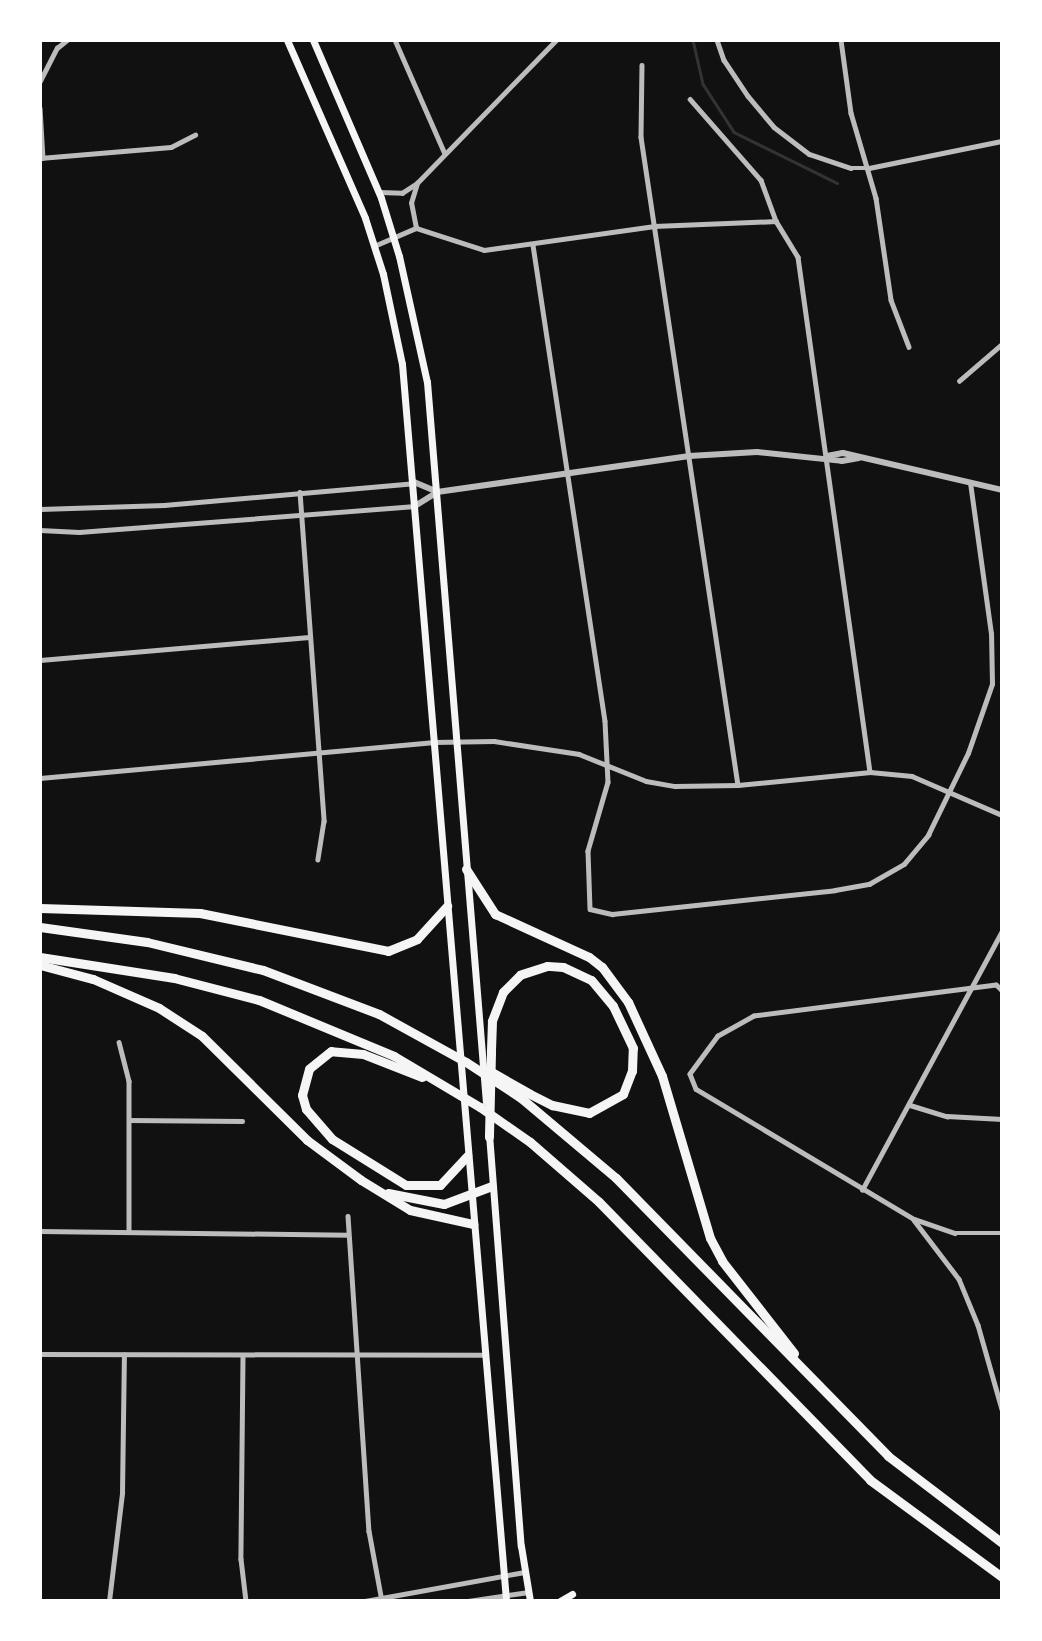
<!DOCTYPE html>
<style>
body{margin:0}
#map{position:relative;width:1042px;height:1641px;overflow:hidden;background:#111;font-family:Karla,sans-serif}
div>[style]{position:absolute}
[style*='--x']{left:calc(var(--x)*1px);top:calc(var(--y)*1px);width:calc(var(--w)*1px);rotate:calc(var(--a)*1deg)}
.stream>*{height:2.5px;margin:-1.25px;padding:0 1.25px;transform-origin:1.25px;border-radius:1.25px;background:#333}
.minor>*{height:4.5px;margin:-2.25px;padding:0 2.25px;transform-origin:2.25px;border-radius:2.25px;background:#bcbcbc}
.tertiary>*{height:6px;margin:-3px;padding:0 3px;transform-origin:3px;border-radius:3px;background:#bcbcbc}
.primary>*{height:7px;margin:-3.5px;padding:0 3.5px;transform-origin:3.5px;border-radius:3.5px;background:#f5f5f5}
.motorway>*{height:9px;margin:-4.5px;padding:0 4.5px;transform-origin:4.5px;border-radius:4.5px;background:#f5f5f5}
span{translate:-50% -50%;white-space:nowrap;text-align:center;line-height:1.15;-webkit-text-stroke:5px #fff;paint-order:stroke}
.frame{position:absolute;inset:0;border:42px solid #fff;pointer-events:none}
</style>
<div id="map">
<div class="stream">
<i style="--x:693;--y:40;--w:45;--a:77.2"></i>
<i style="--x:703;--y:84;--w:57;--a:57.1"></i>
<i style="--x:734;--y:132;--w:115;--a:26.3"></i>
</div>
<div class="minor">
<i style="--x:395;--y:40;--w:124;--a:66.3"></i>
<i style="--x:717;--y:40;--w:21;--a:71"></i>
<i style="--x:724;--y:60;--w:43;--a:56.3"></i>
<i style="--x:748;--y:96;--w:40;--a:50"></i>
<i style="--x:774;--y:127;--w:44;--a:37.6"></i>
<i style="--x:809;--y:154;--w:44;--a:18.4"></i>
<i style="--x:851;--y:168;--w:18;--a:0"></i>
<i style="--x:869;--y:168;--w:136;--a:-11.5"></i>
<i style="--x:841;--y:40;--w:74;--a:82.2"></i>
<i style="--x:851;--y:113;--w:89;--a:73.6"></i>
<i style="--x:876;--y:198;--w:103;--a:81.6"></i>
<i style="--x:891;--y:300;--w:50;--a:69"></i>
<i style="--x:642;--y:65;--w:72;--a:90.8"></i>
<i style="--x:641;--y:137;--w:655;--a:81.49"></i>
<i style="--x:40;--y:81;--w:37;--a:-63"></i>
<i style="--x:57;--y:48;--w:13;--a:-39"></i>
<i style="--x:690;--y:99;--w:108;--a:48.8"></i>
<i style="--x:761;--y:180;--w:44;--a:69.9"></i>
<i style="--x:776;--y:221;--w:42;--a:58.6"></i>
<i style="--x:798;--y:257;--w:520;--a:82.04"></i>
<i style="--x:40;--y:108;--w:50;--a:86.6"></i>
<i style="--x:40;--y:158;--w:131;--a:-4.8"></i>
<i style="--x:171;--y:147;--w:27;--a:-27"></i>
<i style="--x:379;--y:192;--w:23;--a:2"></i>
<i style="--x:402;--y:193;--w:17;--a:-33"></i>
<i style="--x:416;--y:228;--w:25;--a:-101"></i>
<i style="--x:411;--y:203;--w:21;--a:-73"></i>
<i style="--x:417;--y:183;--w:199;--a:-45.8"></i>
<i style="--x:533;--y:245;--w:481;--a:81.4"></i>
<i style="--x:605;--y:721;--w:61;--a:87.2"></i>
<i style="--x:608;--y:782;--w:72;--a:106.2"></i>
<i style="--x:588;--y:851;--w:58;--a:88"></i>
<i style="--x:590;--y:909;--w:23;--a:13"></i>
<i style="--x:612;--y:914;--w:224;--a:-6.1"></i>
<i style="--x:835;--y:890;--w:35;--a:-10"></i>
<i style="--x:869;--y:884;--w:40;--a:-29.7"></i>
<i style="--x:904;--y:864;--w:38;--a:-50"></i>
<i style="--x:928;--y:835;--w:91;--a:-64"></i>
<i style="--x:968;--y:753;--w:73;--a:-70.8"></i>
<i style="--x:992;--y:684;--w:50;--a:-91.1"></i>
<i style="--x:991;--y:634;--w:152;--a:-97.9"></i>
<i style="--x:374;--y:246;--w:46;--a:-23.2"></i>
<i style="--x:416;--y:228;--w:71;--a:17.9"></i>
<i style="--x:484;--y:250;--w:172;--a:-8"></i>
<i style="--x:654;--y:226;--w:122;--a:-2.3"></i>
<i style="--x:959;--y:381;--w:57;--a:-40.7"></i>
<i style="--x:300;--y:492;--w:330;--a:85.8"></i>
<i style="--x:324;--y:821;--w:39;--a:99"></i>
<i style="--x:40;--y:509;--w:124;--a:-1.8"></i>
<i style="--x:164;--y:505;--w:250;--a:-5"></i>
<i style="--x:40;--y:530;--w:39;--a:3"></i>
<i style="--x:79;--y:532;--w:337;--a:-4.4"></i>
<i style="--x:40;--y:660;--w:270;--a:-4.9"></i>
<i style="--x:40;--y:778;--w:396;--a:-5.2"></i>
<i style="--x:434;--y:742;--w:60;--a:-1"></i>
<i style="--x:494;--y:741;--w:86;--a:8.7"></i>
<i style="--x:579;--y:754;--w:72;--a:21.9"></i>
<i style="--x:646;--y:781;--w:29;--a:10"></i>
<i style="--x:675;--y:786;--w:63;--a:-0.9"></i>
<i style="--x:738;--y:785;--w:133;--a:-5.6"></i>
<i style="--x:870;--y:772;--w:42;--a:5.4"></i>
<i style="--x:912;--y:776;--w:98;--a:23.4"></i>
<i style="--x:1002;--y:991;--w:8;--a:-135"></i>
<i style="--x:996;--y:985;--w:244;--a:172.7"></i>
<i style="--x:754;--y:1016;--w:41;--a:150.9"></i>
<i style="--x:718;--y:1036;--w:47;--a:126.4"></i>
<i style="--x:690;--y:1074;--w:16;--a:68"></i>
<i style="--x:696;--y:1089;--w:254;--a:30.8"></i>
<i style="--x:914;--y:1219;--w:43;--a:18.9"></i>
<i style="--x:955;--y:1233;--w:47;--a:0"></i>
<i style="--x:119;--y:1042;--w:40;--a:75.6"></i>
<i style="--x:129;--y:1081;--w:151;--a:90"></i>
<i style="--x:910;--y:1105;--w:39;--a:17"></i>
<i style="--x:947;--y:1116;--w:55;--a:3.1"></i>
<i style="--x:129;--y:1120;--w:113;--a:0.5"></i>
<i style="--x:862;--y:1190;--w:294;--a:-61.6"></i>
<i style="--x:348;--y:1216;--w:316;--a:86.2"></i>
<i style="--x:369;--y:1531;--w:71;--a:79.5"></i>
<i style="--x:914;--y:1220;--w:74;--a:52.7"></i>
<i style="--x:959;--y:1279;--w:50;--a:67.6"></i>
<i style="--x:978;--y:1325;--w:87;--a:74.1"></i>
<i style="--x:40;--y:1231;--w:308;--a:0.7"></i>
<i style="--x:40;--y:1354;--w:444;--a:0.1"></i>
<i style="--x:243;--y:1357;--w:202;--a:90.6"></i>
<i style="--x:241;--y:1559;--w:42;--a:83.2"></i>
<i style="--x:109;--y:1601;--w:109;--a:-83.1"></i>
<i style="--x:122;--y:1493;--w:138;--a:-89.2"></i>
<i style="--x:365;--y:1601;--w:162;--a:-10.3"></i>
<i style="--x:468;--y:1601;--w:61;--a:-8.5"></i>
</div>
<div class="tertiary">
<i style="--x:827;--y:456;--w:16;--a:-11"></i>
<i style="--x:843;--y:453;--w:163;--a:13.1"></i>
<i style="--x:414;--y:482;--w:25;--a:23"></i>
<i style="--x:415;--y:506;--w:26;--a:-32"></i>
<i style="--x:437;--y:492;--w:255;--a:-8.1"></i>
<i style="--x:689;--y:456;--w:68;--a:-3.4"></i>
<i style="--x:757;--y:452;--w:85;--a:6"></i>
<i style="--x:842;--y:461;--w:17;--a:-10"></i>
</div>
<div class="primary">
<i style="--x:287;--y:40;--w:194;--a:66.3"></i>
<i style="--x:365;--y:218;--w:59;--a:72.2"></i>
<i style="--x:383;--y:274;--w:92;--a:78.1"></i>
<i style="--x:402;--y:364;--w:1241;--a:85.19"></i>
<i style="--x:313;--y:40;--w:172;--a:66.7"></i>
<i style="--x:381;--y:198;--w:61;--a:72.8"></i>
<i style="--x:399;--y:256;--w:129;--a:77.5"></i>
<i style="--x:427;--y:382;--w:722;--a:85.32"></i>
<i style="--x:489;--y:1134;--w:413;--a:85.6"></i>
<i style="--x:521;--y:1546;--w:56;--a:80.7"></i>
<i style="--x:560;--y:1601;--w:14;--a:-30"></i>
</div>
<div class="motorway">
<i style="--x:466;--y:869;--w:54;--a:57.2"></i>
<i style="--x:495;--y:914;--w:103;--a:24.6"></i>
<i style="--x:589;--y:957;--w:16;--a:38"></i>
<i style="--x:602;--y:967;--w:44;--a:53.4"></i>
<i style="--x:628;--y:1002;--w:81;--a:65.3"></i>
<i style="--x:662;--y:1076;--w:169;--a:73.5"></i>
<i style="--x:710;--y:1238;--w:26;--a:62"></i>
<i style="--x:722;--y:1261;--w:117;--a:52"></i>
<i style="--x:40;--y:908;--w:160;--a:1.8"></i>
<i style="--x:200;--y:913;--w:192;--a:11.4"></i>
<i style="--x:388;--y:951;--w:31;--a:-22"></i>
<i style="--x:417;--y:939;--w:45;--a:-47.7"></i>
<i style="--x:40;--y:927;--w:108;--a:8"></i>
<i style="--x:147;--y:942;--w:119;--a:13.6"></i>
<i style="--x:263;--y:970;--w:124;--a:20.8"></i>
<i style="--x:379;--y:1014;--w:99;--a:28.9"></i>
<i style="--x:466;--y:1062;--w:66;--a:33.2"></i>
<i style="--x:521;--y:1098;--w:124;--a:40.1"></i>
<i style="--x:616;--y:1178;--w:389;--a:45.6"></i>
<i style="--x:888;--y:1456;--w:143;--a:37.3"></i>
<i style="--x:40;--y:957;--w:136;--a:8.9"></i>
<i style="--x:174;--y:978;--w:88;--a:14.5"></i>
<i style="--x:259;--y:1000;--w:146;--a:22.5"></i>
<i style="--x:394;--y:1056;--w:100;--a:30.7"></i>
<i style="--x:480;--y:1107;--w:61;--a:35"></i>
<i style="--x:530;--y:1142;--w:91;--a:41"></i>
<i style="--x:599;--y:1202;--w:388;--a:45.7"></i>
<i style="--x:870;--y:1480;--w:164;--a:36.3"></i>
<i style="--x:40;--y:965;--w:55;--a:14.8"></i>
<i style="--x:93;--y:979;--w:72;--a:23.7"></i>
<i style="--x:159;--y:1008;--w:51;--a:33.1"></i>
<i style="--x:202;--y:1036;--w:148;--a:44.7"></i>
<i style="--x:307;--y:1140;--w:67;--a:36.5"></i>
<i style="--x:361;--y:1180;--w:57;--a:31.5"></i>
<i style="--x:410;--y:1210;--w:65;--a:12.5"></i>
<i style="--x:488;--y:1070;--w:48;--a:29.7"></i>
<i style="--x:530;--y:1094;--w:25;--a:27"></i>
<i style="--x:552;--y:1105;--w:38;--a:12"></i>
<i style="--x:589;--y:1113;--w:39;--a:-29"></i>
<i style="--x:623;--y:1094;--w:25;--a:-69"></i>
<i style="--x:632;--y:1071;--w:23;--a:-88"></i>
<i style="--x:633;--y:1048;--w:47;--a:-115.5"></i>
<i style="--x:613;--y:1006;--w:34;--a:-130"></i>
<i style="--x:591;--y:980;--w:31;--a:-155"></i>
<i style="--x:563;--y:967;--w:16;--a:-176"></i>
<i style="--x:547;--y:966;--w:28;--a:162"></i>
<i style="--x:520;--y:975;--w:24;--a:135"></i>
<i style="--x:503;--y:992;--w:31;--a:111"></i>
<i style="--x:492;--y:1021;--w:32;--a:92"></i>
<i style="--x:491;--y:1053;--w:84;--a:91.4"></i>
<i style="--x:422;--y:1077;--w:63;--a:-158.7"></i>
<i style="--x:363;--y:1054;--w:32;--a:-175"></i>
<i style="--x:331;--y:1051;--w:28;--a:141"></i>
<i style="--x:309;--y:1069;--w:27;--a:105"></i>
<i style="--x:302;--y:1095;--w:15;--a:74"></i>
<i style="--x:306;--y:1109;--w:40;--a:49"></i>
<i style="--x:332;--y:1139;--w:87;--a:31.9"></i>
<i style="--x:406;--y:1185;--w:34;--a:0"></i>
<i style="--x:440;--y:1185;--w:40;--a:-47"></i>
<i style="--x:388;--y:1193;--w:57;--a:11.1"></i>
<i style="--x:444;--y:1204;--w:51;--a:-20.6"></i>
</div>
<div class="frame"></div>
</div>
